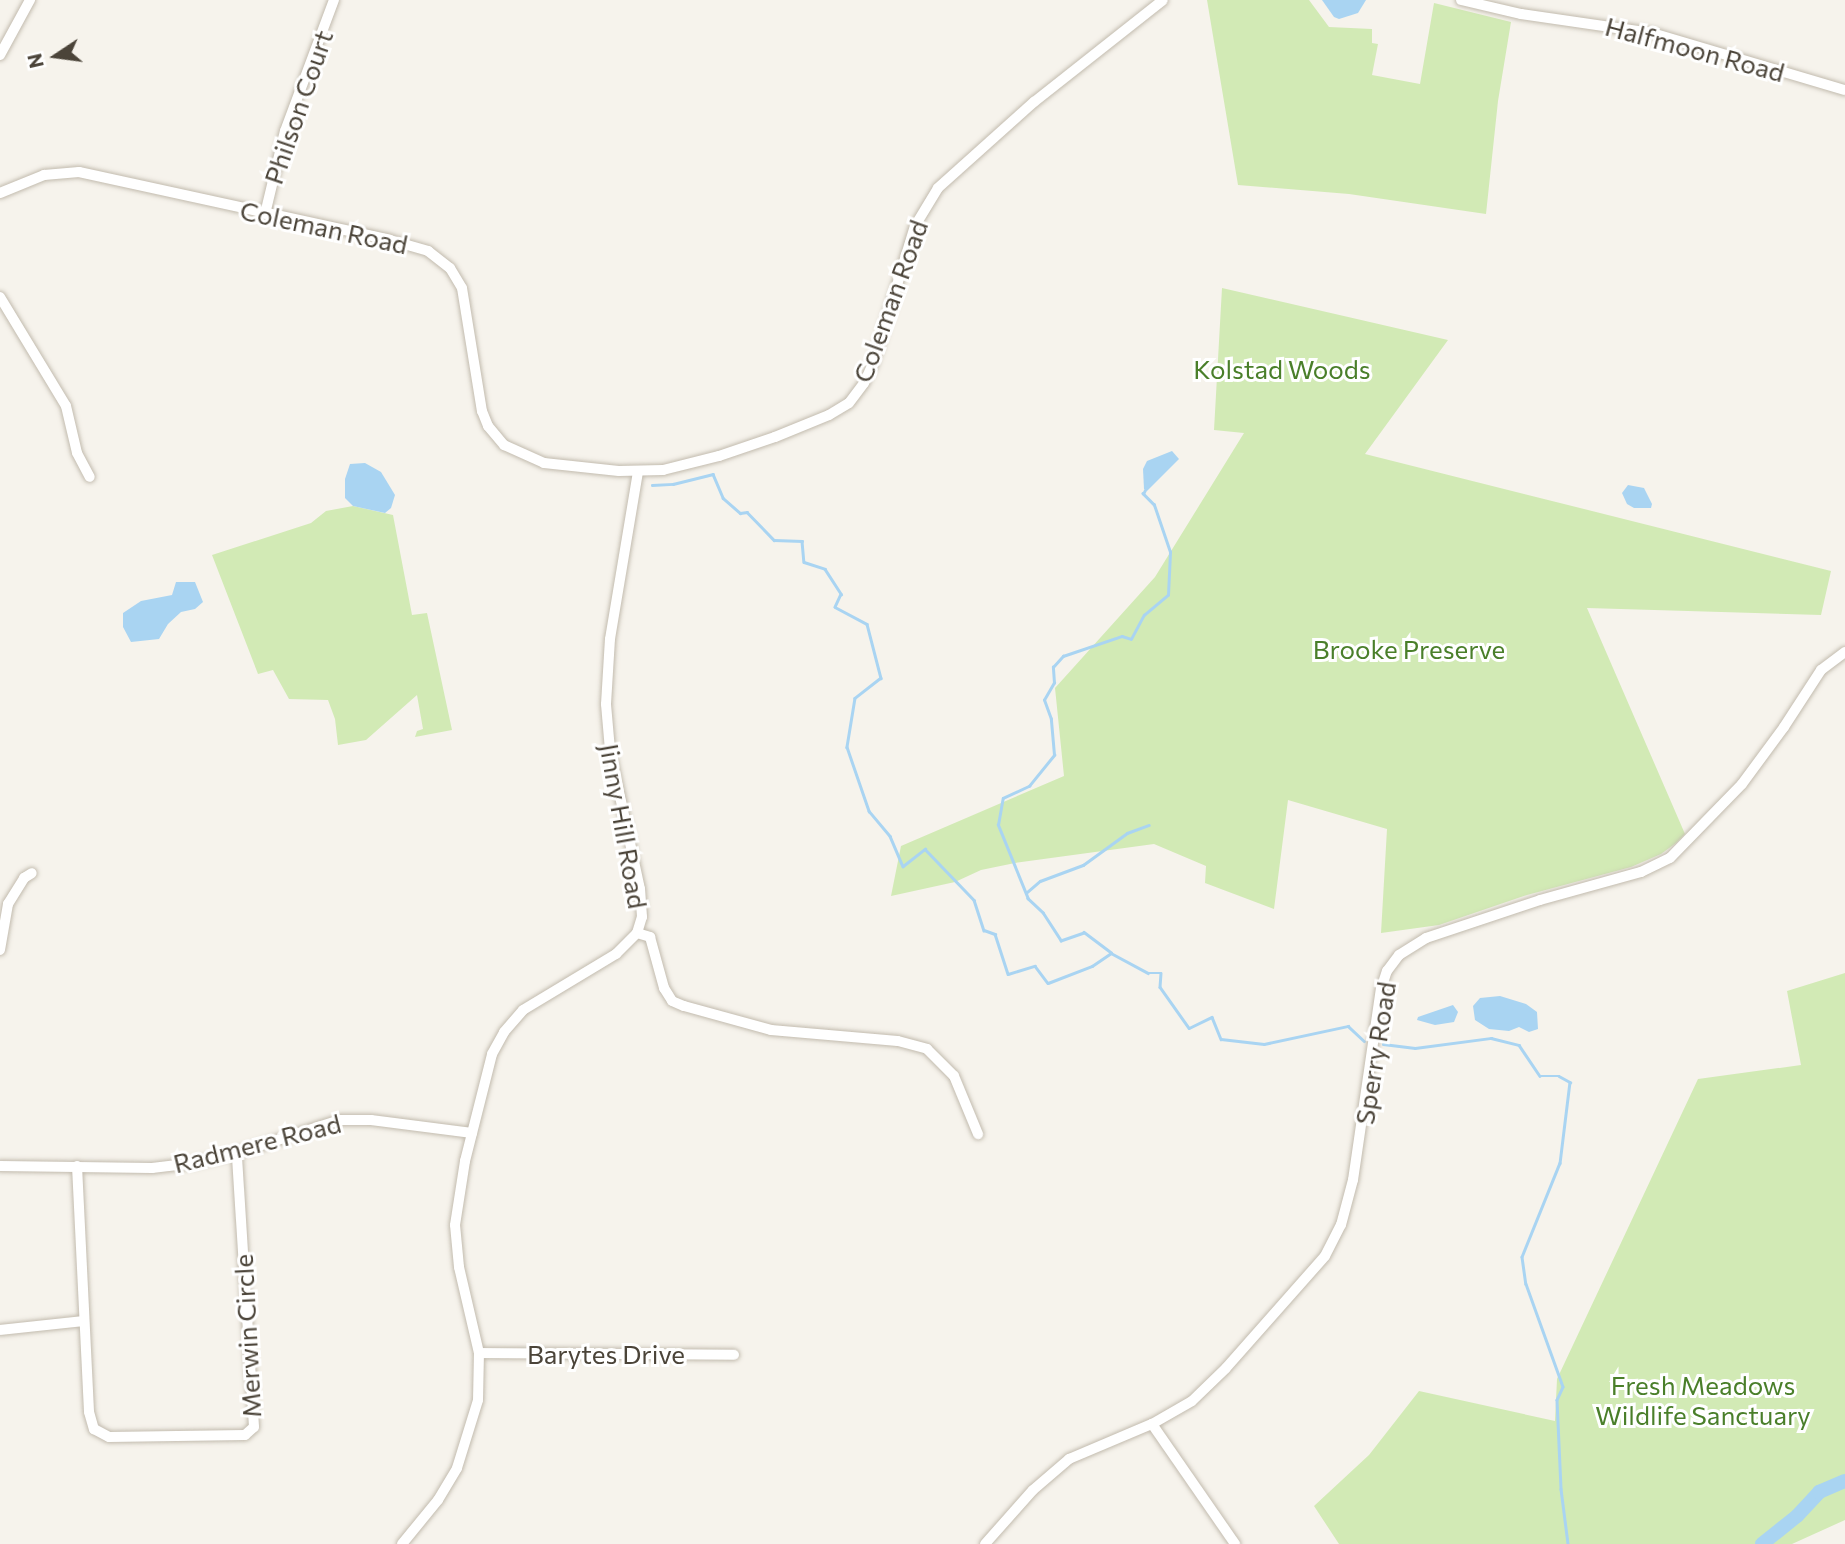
<!DOCTYPE html>
<style>
body{margin:0}
#map{position:relative;width:1845px;height:1544px;overflow:hidden;background:#f6f3ec;font-family:Commissioner,sans-serif}
div>[style]{position:absolute}
[style*='--x']{left:calc(var(--x)*1px);top:calc(var(--y)*1px);width:calc(var(--w)*1px);rotate:calc(var(--a)*1deg)}
.green>*{inset:0;background:#d2eab5}
.water>*{inset:0;background:#a9d4f2}
.stream>*{height:2.5px;margin:-1.25px;padding:0 1.25px;transform-origin:1.25px;border-radius:1.25px;background:#a9d4f2}
.river>*{height:14px;margin:-7px;padding:0 7px;transform-origin:7px;border-radius:7px;background:#a9d4f2}
.roads{filter:drop-shadow(0 0 2px #c2bbae) drop-shadow(0 0 2px #c2bbae)}
.minor>*{height:10px;margin:-5px;padding:0 5px;transform-origin:5px;border-radius:5px;background:#fff}
span{translate:-50% -50%;white-space:nowrap;text-align:center;line-height:1.15;-webkit-text-stroke:6px #fff;paint-order:stroke}
.street-label{font-size:26px;color:#4b4439}
.park-label{font-size:26px;color:#4a7f2a}
.north{position:absolute;left:21px;top:21px;width:70px;height:70px;-webkit-text-stroke:5px #fff;paint-order:stroke;rotate:257deg;font-size:19px;font-weight:700;line-height:28px;text-align:center;color:#4b4439}
.north::after{content:'';display:block;margin:auto;width:24px;height:32px;background:#4b4439;clip-path:polygon(50% 0,100% 100%,50% 72%,0 100%)}
</style>
<div id="map">
<div class="green">
<div style="clip-path:polygon(1207px 0,1309px 0,1329px 27px,1372px 29px,1372px 43px,1378px 44px,1372px 75px,1420px 84px,1434px 3px,1511px 22px,1498px 101px,1486px 214px,1349px 194px,1238px 185px)"></div>
<div style="clip-path:polygon(1222px 288px,1448px 340px,1365px 454px,1831px 571px,1821px 615px,1587px 608px,1685px 834px,1676px 843px,1661px 854px,1631px 867px,1527px 895px,1439px 925px,1381px 933px,1387px 829px,1288px 800px,1274px 909px,1205px 883px,1206px 866px,1154px 844px,1015px 863px,981px 870px,955px 882px,891px 896px,901px 846px,1064px 776px,1055px 688px,1155px 577px,1244px 433px,1214px 430px)"></div>
<div style="clip-path:polygon(353px 506px,393px 515px,412px 615px,427px 613px,452px 730px,415px 737px,417px 731px,423px 729px,417px 695px,366px 740px,338px 745px,335px 719px,328px 700px,289px 699px,273px 670px,258px 674px,212px 555px,311px 523px,326px 511px)"></div>
<div style="clip-path:polygon(1845px 973px,1845px 1520px,1792px 1544px,1339px 1544px,1314px 1506px,1369px 1455px,1419px 1391px,1555px 1421px,1557px 1379px,1698px 1079px,1801px 1065px,1787px 991px)"></div>
</div>
<div class="water">
<div style="clip-path:polygon(1322px 0,1366px 0,1358px 13px,1339px 19px,1334px 17px)"></div>
<div style="clip-path:polygon(1172px 451px,1179px 459px,1147px 491px,1144px 489px,1143px 469px,1147px 461px)"></div>
<div style="clip-path:polygon(365px 463px,381px 472px,395px 495px,391px 508px,385px 513px,353px 506px,345px 498px,345px 479px,350px 464px)"></div>
<div style="clip-path:polygon(1628px 485px,1644px 488px,1652px 504px,1651px 508px,1634px 508px,1627px 504px,1622px 493px)"></div>
<div style="clip-path:polygon(176px 582px,195px 582px,203px 602px,195px 609px,181px 612px,168px 624px,159px 639px,131px 642px,123px 627px,123px 613px,141px 601px,172px 595px)"></div>
<div style="clip-path:polygon(1500px 996px,1526px 1004px,1537px 1012px,1538px 1029px,1529px 1032px,1519px 1027px,1509px 1031px,1489px 1029px,1475px 1020px,1473px 1006px,1480px 998px)"></div>
<div style="clip-path:polygon(1453px 1005px,1458px 1012px,1454px 1022px,1435px 1025px,1417px 1020px,1418px 1017px)"></div>
</div>
<div class="stream">
<div style="--x:652;--y:485;--w:21;--a:-3"></div>
<div style="--x:673;--y:484;--w:41;--a:-14"></div>
<div style="--x:713;--y:474;--w:26;--a:67"></div>
<div style="--x:723;--y:498;--w:23;--a:41"></div>
<div style="--x:740;--y:513;--w:7;--a:-8"></div>
<div style="--x:747;--y:512;--w:39;--a:46"></div>
<div style="--x:774;--y:540;--w:28;--a:2"></div>
<div style="--x:802;--y:541;--w:21;--a:85"></div>
<div style="--x:804;--y:562;--w:22;--a:18"></div>
<div style="--x:825;--y:569;--w:30;--a:57"></div>
<div style="--x:841;--y:594;--w:14;--a:115"></div>
<div style="--x:835;--y:607;--w:36;--a:28"></div>
<div style="--x:867;--y:624;--w:56;--a:75.5"></div>
<div style="--x:881;--y:678;--w:33;--a:142"></div>
<div style="--x:855;--y:698;--w:50;--a:99.3"></div>
<div style="--x:847;--y:747;--w:68;--a:71"></div>
<div style="--x:869;--y:811;--w:33;--a:50"></div>
<div style="--x:890;--y:836;--w:33;--a:67"></div>
<div style="--x:903;--y:866;--w:28;--a:-38"></div>
<div style="--x:925;--y:849;--w:71;--a:46.1"></div>
<div style="--x:974;--y:900;--w:32;--a:72"></div>
<div style="--x:984;--y:930;--w:12;--a:20"></div>
<div style="--x:995;--y:934;--w:42;--a:72"></div>
<div style="--x:1008;--y:974;--w:28;--a:-17"></div>
<div style="--x:1035;--y:966;--w:21;--a:53"></div>
<div style="--x:1048;--y:983;--w:47;--a:-21.1"></div>
<div style="--x:1092;--y:966;--w:23;--a:-34"></div>
<div style="--x:1111;--y:953;--w:42;--a:28.4"></div>
<div style="--x:1148;--y:973;--w:13;--a:0"></div>
<div style="--x:1161;--y:973;--w:14;--a:94"></div>
<div style="--x:1160;--y:987;--w:50;--a:54.7"></div>
<div style="--x:1189;--y:1028;--w:25;--a:-26"></div>
<div style="--x:1212;--y:1017;--w:24;--a:68"></div>
<div style="--x:1221;--y:1039;--w:43;--a:6.6"></div>
<div style="--x:1264;--y:1044;--w:86;--a:-12.1"></div>
<div style="--x:1348;--y:1026;--w:22;--a:43"></div>
<div style="--x:1026;--y:893;--w:18;--a:-41"></div>
<div style="--x:1040;--y:881;--w:46;--a:-20.4"></div>
<div style="--x:1083;--y:865;--w:54;--a:-36"></div>
<div style="--x:1127;--y:833;--w:23;--a:-20"></div>
<div style="--x:1111;--y:953;--w:34;--a:-143"></div>
<div style="--x:1084;--y:933;--w:24;--a:161"></div>
<div style="--x:1061;--y:941;--w:33;--a:-123"></div>
<div style="--x:1043;--y:913;--w:21;--a:-137"></div>
<div style="--x:1028;--y:899;--w:80;--a:-112.1"></div>
<div style="--x:998;--y:825;--w:27;--a:-80"></div>
<div style="--x:1003;--y:798;--w:29;--a:-25"></div>
<div style="--x:1029;--y:786;--w:40;--a:-51"></div>
<div style="--x:1054;--y:755;--w:36;--a:-95"></div>
<div style="--x:1051;--y:719;--w:20;--a:-110"></div>
<div style="--x:1044;--y:700;--w:20;--a:-60"></div>
<div style="--x:1054;--y:683;--w:16;--a:-94"></div>
<div style="--x:1053;--y:667;--w:15;--a:-48"></div>
<div style="--x:1063;--y:656;--w:62;--a:-18.7"></div>
<div style="--x:1122;--y:636;--w:9;--a:18"></div>
<div style="--x:1131;--y:639;--w:27;--a:-62"></div>
<div style="--x:1144;--y:615;--w:31;--a:-40"></div>
<div style="--x:1168;--y:595;--w:43;--a:-87.3"></div>
<div style="--x:1170;--y:552;--w:50;--a:-108.8"></div>
<div style="--x:1154;--y:505;--w:16;--a:-135"></div>
<div style="--x:1143;--y:494;--w:4;--a:-63"></div>
<div style="--x:1383;--y:1044;--w:32;--a:7"></div>
<div style="--x:1415;--y:1048;--w:77;--a:-7.5"></div>
<div style="--x:1491;--y:1038;--w:29;--a:14"></div>
<div style="--x:1519;--y:1045;--w:37;--a:56"></div>
<div style="--x:1540;--y:1076;--w:19;--a:0"></div>
<div style="--x:1559;--y:1076;--w:13;--a:29"></div>
<div style="--x:1570;--y:1082;--w:82;--a:97"></div>
<div style="--x:1560;--y:1163;--w:101;--a:112"></div>
<div style="--x:1522;--y:1257;--w:27;--a:82"></div>
<div style="--x:1526;--y:1284;--w:109;--a:70.2"></div>
<div style="--x:1563;--y:1387;--w:14;--a:115"></div>
<div style="--x:1557;--y:1400;--w:89;--a:87.4"></div>
<div style="--x:1561;--y:1489;--w:55;--a:82.7"></div>
</div>
<div class="river">
<div style="--x:1762;--y:1544;--w:45;--a:-38.7"></div>
<div style="--x:1797;--y:1516;--w:33;--a:-47"></div>
<div style="--x:1819;--y:1492;--w:28;--a:-23"></div>
</div>
<div class="roads">
<div class="minor">
<div style="--x:1461;--y:0;--w:62;--a:13.1"></div>
<div style="--x:1521;--y:14;--w:132;--a:8.3"></div>
<div style="--x:1652;--y:33;--w:201;--a:16.5"></div>
<div style="--x:0;--y:55;--w:63;--a:-61.4"></div>
<div style="--x:0;--y:193;--w:48;--a:-22.2"></div>
<div style="--x:44;--y:175;--w:35;--a:-5"></div>
<div style="--x:79;--y:172;--w:318;--a:12.3"></div>
<div style="--x:390;--y:240;--w:40;--a:16"></div>
<div style="--x:428;--y:251;--w:28;--a:38"></div>
<div style="--x:450;--y:268;--w:23;--a:59"></div>
<div style="--x:462;--y:288;--w:125;--a:80.8"></div>
<div style="--x:482;--y:411;--w:16;--a:68"></div>
<div style="--x:488;--y:426;--w:25;--a:50"></div>
<div style="--x:504;--y:445;--w:44;--a:24.2"></div>
<div style="--x:544;--y:463;--w:75;--a:6.1"></div>
<div style="--x:619;--y:471;--w:44;--a:-1.3"></div>
<div style="--x:663;--y:470;--w:58;--a:-14"></div>
<div style="--x:719;--y:456;--w:59;--a:-18.7"></div>
<div style="--x:775;--y:437;--w:58;--a:-22.2"></div>
<div style="--x:829;--y:415;--w:23;--a:-31"></div>
<div style="--x:849;--y:403;--w:25;--a:-53"></div>
<div style="--x:864;--y:383;--w:21;--a:-65"></div>
<div style="--x:873;--y:364;--w:144;--a:-73.1"></div>
<div style="--x:915;--y:226;--w:44;--a:-58.8"></div>
<div style="--x:938;--y:188;--w:129;--a:-41.9"></div>
<div style="--x:1034;--y:102;--w:164;--a:-38.3"></div>
<div style="--x:265;--y:214;--w:85;--a:-76.5"></div>
<div style="--x:285;--y:131;--w:140;--a:-69.5"></div>
<div style="--x:0;--y:297;--w:127;--a:58.8"></div>
<div style="--x:66;--y:406;--w:48;--a:76.8"></div>
<div style="--x:77;--y:453;--w:27;--a:62"></div>
<div style="--x:637;--y:933;--w:14;--a:17"></div>
<div style="--x:650;--y:937;--w:53;--a:74.6"></div>
<div style="--x:664;--y:988;--w:15;--a:58"></div>
<div style="--x:672;--y:1001;--w:13;--a:23"></div>
<div style="--x:684;--y:1006;--w:90;--a:15.4"></div>
<div style="--x:771;--y:1030;--w:127;--a:5"></div>
<div style="--x:898;--y:1041;--w:30;--a:15"></div>
<div style="--x:927;--y:1049;--w:38;--a:45"></div>
<div style="--x:954;--y:1076;--w:63;--a:67.5"></div>
<div style="--x:0;--y:950;--w:47;--a:-80.1"></div>
<div style="--x:8;--y:904;--w:31;--a:-58"></div>
<div style="--x:24;--y:878;--w:9;--a:-32"></div>
<div style="--x:0;--y:1166;--w:152;--a:0.8"></div>
<div style="--x:152;--y:1168;--w:42;--a:-6.8"></div>
<div style="--x:194;--y:1163;--w:44;--a:-13.1"></div>
<div style="--x:237;--y:1153;--w:108;--a:-17.8"></div>
<div style="--x:340;--y:1120;--w:31;--a:0"></div>
<div style="--x:371;--y:1120;--w:102;--a:7.3"></div>
<div style="--x:77;--y:1166;--w:246;--a:87.2"></div>
<div style="--x:89;--y:1412;--w:18;--a:74"></div>
<div style="--x:94;--y:1429;--w:17;--a:28"></div>
<div style="--x:109;--y:1437;--w:136;--a:-0.8"></div>
<div style="--x:245;--y:1435;--w:12;--a:-42"></div>
<div style="--x:254;--y:1427;--w:275;--a:-93.6"></div>
<div style="--x:0;--y:1330;--w:84;--a:-6.1"></div>
<div style="--x:479;--y:1353;--w:255;--a:0.4"></div>
<div style="--x:1152;--y:1424;--w:146;--a:55.3"></div>
<div style="--x:402;--y:1544;--w:57;--a:-50.7"></div>
<div style="--x:438;--y:1500;--w:37;--a:-59"></div>
<div style="--x:457;--y:1468;--w:71;--a:-72.8"></div>
<div style="--x:478;--y:1400;--w:47;--a:-88.8"></div>
<div style="--x:479;--y:1353;--w:88;--a:-103.1"></div>
<div style="--x:459;--y:1267;--w:42;--a:-95.4"></div>
<div style="--x:455;--y:1225;--w:65;--a:-81.1"></div>
<div style="--x:465;--y:1161;--w:110;--a:-75.8"></div>
<div style="--x:492;--y:1054;--w:25;--a:-61"></div>
<div style="--x:504;--y:1032;--w:29;--a:-49"></div>
<div style="--x:523;--y:1010;--w:109;--a:-31.1"></div>
<div style="--x:616;--y:954;--w:30;--a:-45"></div>
<div style="--x:637;--y:933;--w:17;--a:-73"></div>
<div style="--x:642;--y:917;--w:28;--a:-94"></div>
<div style="--x:640;--y:889;--w:142;--a:-102.2"></div>
<div style="--x:610;--y:750;--w:46;--a:-95"></div>
<div style="--x:606;--y:704;--w:65;--a:-86.5"></div>
<div style="--x:610;--y:639;--w:169;--a:-80.5"></div>
<div style="--x:985;--y:1544;--w:72;--a:-48.4"></div>
<div style="--x:1033;--y:1490;--w:48;--a:-40.7"></div>
<div style="--x:1069;--y:1459;--w:90;--a:-22.9"></div>
<div style="--x:1152;--y:1424;--w:46;--a:-29.9"></div>
<div style="--x:1192;--y:1401;--w:47;--a:-44.1"></div>
<div style="--x:1226;--y:1368;--w:149;--a:-48.5"></div>
<div style="--x:1325;--y:1256;--w:35;--a:-63"></div>
<div style="--x:1341;--y:1225;--w:47;--a:-75.1"></div>
<div style="--x:1353;--y:1180;--w:193;--a:-81.7"></div>
<div style="--x:1381;--y:989;--w:19;--a:-72"></div>
<div style="--x:1387;--y:971;--w:20;--a:-53"></div>
<div style="--x:1399;--y:955;--w:32;--a:-32"></div>
<div style="--x:1426;--y:938;--w:120;--a:-18.4"></div>
<div style="--x:1540;--y:900;--w:105;--a:-15.5"></div>
<div style="--x:1641;--y:872;--w:32;--a:-26"></div>
<div style="--x:1670;--y:858;--w:103;--a:-45.8"></div>
<div style="--x:1742;--y:784;--w:71;--a:-53.6"></div>
<div style="--x:1784;--y:727;--w:68;--a:-57"></div>
<div style="--x:1821;--y:670;--w:30;--a:-37"></div>
</div>
</div>
<div class="street-label">
<span style="left:1695px;top:49px;rotate:15deg">Halfmoon Road</span>
<span style="left:298px;top:107px;rotate:-71deg">Philson Court</span>
<span style="left:324px;top:227px;rotate:12deg">Coleman Road</span>
<span style="left:890px;top:301px;rotate:-70deg">Coleman Road</span>
<span style="left:624px;top:826px;rotate:80deg">Jinny Hill Road</span>
<span style="left:1375px;top:1053px;rotate:-81deg">Sperry Road</span>
<span style="left:257px;top:1143px;rotate:-14deg">Radmere Road</span>
<span style="left:247px;top:1336px;rotate:-93deg">Merwin Circle</span>
<span style="left:606px;top:1354px">Barytes Drive</span>
</div>
<div class="park-label">
<span style="left:1282px;top:369px">Kolstad Woods</span>
<span style="left:1409px;top:649px">Brooke Preserve</span>
<span style="left:1703px;top:1400px">Fresh Meadows<br>Wildlife Sanctuary</span>
</div>
<div class="north">N</div>
</div>
